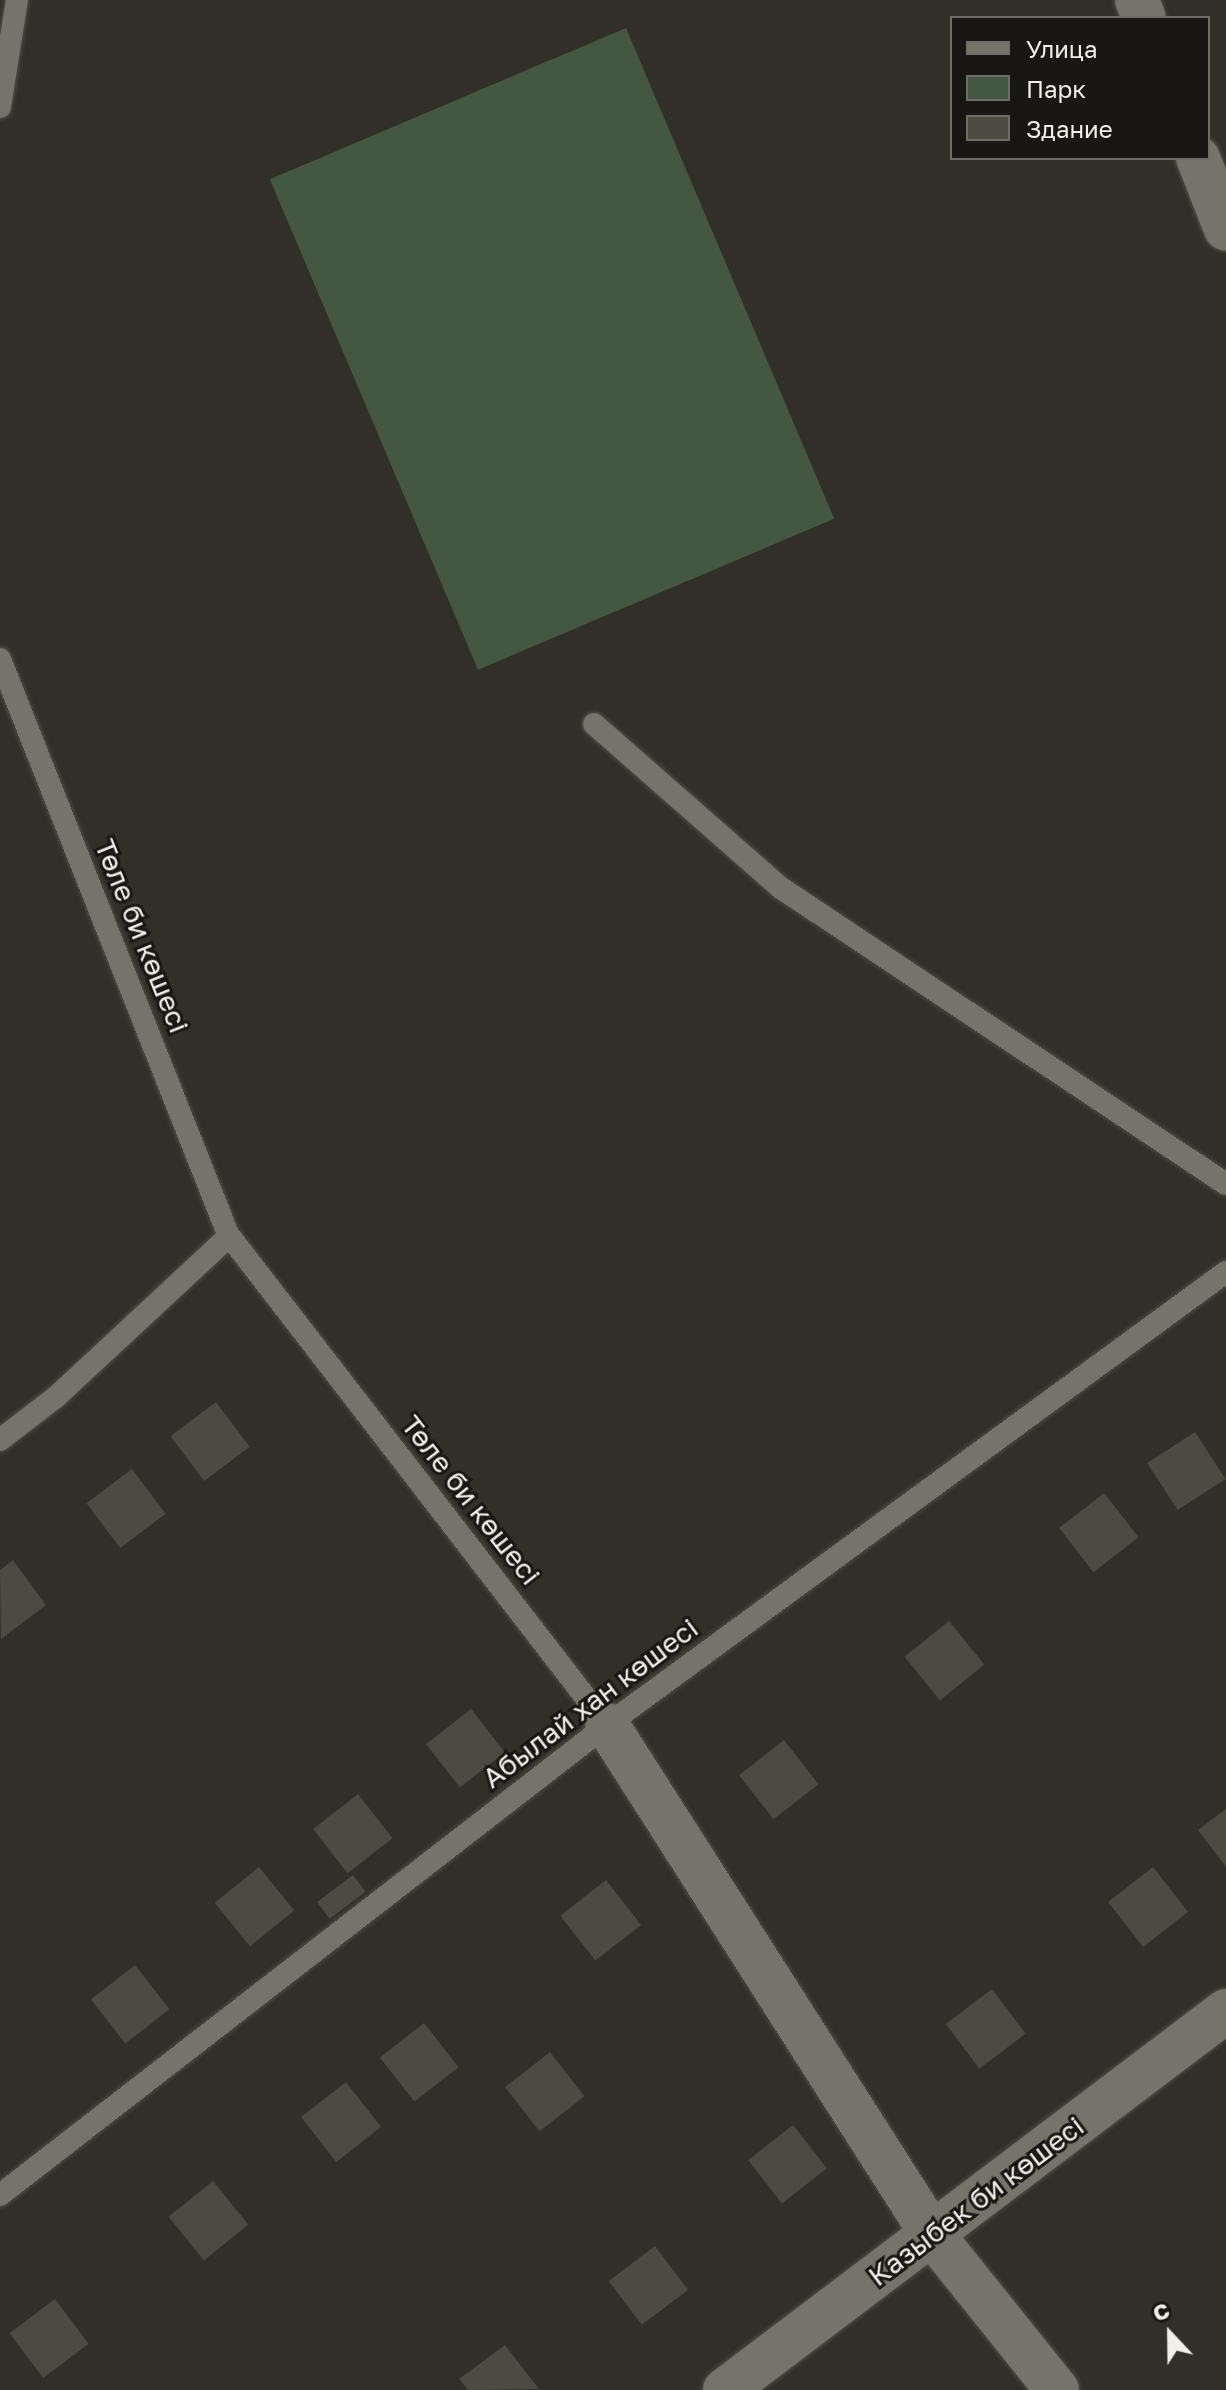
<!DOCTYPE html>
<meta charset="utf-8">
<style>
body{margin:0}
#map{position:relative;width:1226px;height:2390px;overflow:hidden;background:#312f27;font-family:"Golos Text",sans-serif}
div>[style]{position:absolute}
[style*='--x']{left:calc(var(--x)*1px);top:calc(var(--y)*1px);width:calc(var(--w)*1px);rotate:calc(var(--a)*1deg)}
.green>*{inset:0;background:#435743;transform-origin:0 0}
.building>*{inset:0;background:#4c4a41;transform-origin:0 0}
.roads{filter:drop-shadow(0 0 2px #4d4b44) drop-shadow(0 0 2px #4d4b44)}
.lane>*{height:22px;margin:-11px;padding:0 11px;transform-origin:11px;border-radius:11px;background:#76736a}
.street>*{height:44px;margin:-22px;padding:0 22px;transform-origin:22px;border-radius:22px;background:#76736a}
span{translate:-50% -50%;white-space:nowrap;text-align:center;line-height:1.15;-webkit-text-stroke:6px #181713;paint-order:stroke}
.street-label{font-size:28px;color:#f0efe9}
.legend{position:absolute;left:950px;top:16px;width:260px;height:144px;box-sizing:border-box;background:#181713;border:2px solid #6e6d69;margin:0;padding:10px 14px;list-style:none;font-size:24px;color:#f0efe9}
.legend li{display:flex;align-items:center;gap:16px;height:40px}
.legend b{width:40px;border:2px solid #6e6d69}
.north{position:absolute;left:1130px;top:2294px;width:80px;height:80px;-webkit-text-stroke:6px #181713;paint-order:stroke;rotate:338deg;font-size:22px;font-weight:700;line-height:32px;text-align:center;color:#f0efe9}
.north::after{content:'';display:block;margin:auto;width:28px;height:36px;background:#f0efe9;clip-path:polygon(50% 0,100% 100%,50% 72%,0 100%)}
</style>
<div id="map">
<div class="green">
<div style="left:626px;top:28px;width:533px;height:387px;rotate:67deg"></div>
</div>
<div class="building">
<div style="left:216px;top:1402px;width:56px;height:57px;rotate:53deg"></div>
<div style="left:1195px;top:1432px;width:56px;height:57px;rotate:57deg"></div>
<div style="left:132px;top:1469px;width:56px;height:57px;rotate:53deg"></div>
<div style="left:1104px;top:1493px;width:56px;height:57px;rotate:52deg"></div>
<div style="clip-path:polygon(13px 1560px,46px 1605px,1px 1639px,0 1570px)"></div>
<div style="left:949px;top:1621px;width:56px;height:57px;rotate:51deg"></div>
<div style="left:471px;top:1709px;width:55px;height:57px;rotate:52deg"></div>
<div style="left:784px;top:1740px;width:56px;height:57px;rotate:52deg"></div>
<div style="left:358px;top:1794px;width:56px;height:57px;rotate:52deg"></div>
<div style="clip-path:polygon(1226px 1809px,1226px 1867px,1198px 1830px)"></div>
<div style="left:259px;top:1867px;width:56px;height:57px;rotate:51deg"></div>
<div style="left:1153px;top:1867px;width:57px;height:57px;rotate:52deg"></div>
<div style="left:353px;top:1875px;width:21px;height:45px;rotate:53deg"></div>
<div style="left:606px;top:1880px;width:57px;height:58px;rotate:52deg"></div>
<div style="left:135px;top:1965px;width:56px;height:56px;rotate:52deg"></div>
<div style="left:992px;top:1989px;width:56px;height:58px;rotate:53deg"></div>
<div style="left:424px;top:2023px;width:56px;height:56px;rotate:52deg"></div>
<div style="left:550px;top:2052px;width:56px;height:57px;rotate:52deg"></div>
<div style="left:346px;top:2082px;width:57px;height:57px;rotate:52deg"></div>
<div style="left:793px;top:2125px;width:55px;height:57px;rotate:52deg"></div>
<div style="left:213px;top:2181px;width:56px;height:57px;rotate:51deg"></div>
<div style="left:655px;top:2246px;width:55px;height:58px;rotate:53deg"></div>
<div style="left:55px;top:2299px;width:56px;height:57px;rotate:53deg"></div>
<div style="clip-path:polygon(505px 2345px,539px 2389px,468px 2390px,459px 2379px)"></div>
</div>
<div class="roads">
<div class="lane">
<div style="--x:0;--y:107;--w:108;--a:-81"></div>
<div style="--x:0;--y:659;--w:619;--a:68.37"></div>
<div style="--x:228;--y:1234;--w:620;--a:52.34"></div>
<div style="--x:594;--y:724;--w:249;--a:41.3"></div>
<div style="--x:781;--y:888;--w:534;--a:33.63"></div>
<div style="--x:0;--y:1440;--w:71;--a:-37.5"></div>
<div style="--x:56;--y:1397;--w:236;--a:-42.9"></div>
<div style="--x:0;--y:2195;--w:768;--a:-37.75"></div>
<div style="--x:607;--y:1725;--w:767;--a:-36.2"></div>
</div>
<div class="street">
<div style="--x:1137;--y:0;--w:19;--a:69"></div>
<div style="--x:1198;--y:158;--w:76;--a:68.5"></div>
<div style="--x:607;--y:1725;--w:604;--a:57.44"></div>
<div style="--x:932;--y:2234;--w:200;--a:51.3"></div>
<div style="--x:725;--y:2390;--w:628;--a:-37.11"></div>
</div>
</div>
<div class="street-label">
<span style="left:142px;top:936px;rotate:68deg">Төле би көшесі</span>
<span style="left:471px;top:1500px;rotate:52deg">Төле би көшесі</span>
<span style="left:590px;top:1703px;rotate:-37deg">Абылай хан көшесі</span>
<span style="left:976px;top:2201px;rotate:-37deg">Казыбек би көшесі</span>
</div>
<ul class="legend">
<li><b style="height:10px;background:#76736a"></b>Улица</li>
<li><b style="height:22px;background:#435743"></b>Парк</li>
<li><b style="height:22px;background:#4c4a41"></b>Здание</li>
</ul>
<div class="north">С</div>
</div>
